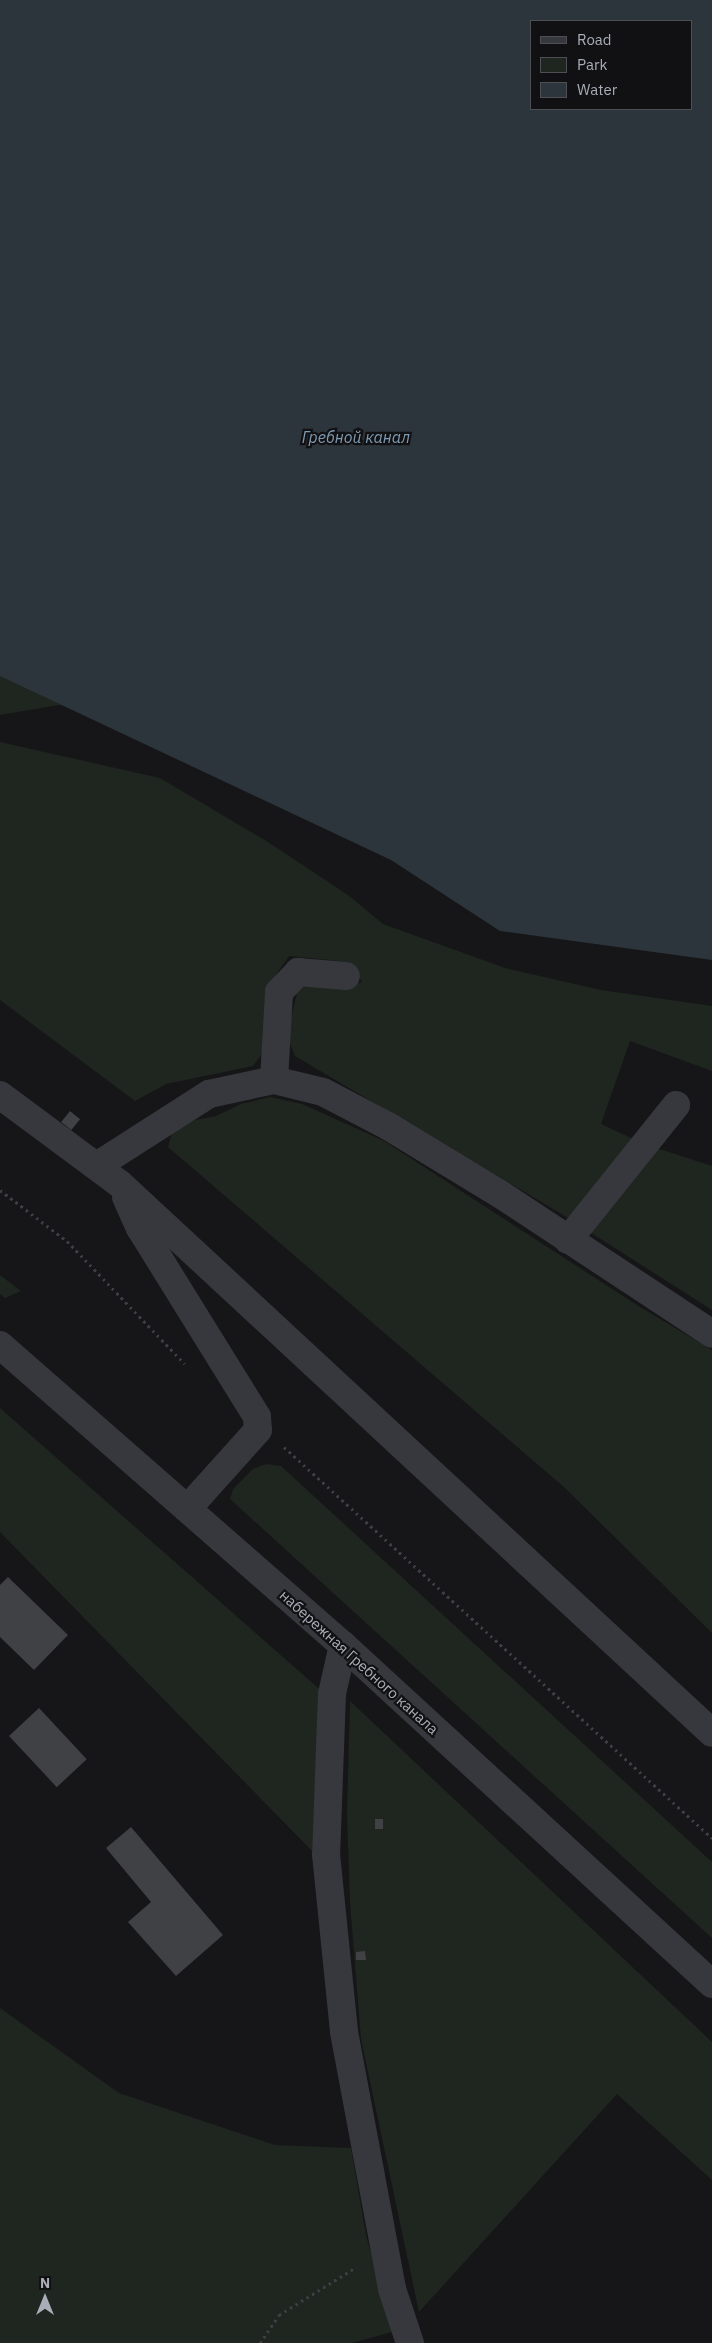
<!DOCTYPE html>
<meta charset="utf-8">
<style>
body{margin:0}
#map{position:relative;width:712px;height:2343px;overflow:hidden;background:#161618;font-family:"IBM Plex Sans",sans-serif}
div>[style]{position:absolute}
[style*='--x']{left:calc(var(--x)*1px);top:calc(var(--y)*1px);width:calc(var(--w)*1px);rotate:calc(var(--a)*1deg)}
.green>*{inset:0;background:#1e261f}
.water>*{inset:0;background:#2c353c}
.building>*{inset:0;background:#404145;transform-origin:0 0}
.path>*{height:3px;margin-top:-1.5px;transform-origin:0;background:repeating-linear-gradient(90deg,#3d3f44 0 2.5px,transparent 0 6.5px)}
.minor>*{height:28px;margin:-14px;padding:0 14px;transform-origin:14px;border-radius:14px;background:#37383d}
span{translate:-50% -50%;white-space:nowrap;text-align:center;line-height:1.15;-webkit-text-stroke:4.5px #111113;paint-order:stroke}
.street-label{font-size:15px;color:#a8adb8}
.water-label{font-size:16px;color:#7f9bb3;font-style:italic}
.legend{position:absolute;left:530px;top:20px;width:162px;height:90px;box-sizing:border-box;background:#111113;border:1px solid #4d4f55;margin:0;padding:6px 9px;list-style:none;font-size:15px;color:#a8adb8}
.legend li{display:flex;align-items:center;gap:10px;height:25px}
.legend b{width:25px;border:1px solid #4d4f55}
.north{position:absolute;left:20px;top:2273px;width:50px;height:50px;-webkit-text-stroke:4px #111113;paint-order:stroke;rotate:0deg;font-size:14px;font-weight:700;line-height:20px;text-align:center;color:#a8adb8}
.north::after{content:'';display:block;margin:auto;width:18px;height:22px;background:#a8adb8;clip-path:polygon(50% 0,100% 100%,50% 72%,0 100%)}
</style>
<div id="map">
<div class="green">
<div style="clip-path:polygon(0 676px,65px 704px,0 715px)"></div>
<div style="clip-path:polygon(0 742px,160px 778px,268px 842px,348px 895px,383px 924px,505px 968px,601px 990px,712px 1006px,712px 1071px,630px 1041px,601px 1124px,644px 1144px,712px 1166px,712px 1310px,560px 1213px,295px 1056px,287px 1036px,297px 993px,309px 982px,346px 989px,362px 982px,349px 962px,289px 956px,268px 986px,264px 1051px,253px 1066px,166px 1084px,135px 1101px,0 1000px)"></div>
<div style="clip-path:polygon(270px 1097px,302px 1104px,384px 1141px,640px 1307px,712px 1350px,712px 1633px,565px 1488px,168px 1147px,172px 1133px,195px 1120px,216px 1116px,241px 1104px)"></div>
<div style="clip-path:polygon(0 1275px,21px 1291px,5px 1298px,0 1294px)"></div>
<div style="clip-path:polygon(0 1408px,325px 1694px,313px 1852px,0 1532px)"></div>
<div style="clip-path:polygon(266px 1464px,281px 1466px,712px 1862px,712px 1938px,230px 1499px,233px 1489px,253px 1469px)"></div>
<div style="clip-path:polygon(350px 1701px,712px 2042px,712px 2180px,617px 2094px,419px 2312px,361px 2039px,350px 1902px,347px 1814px)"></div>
<div style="clip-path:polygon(0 2008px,119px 2093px,275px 2145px,351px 2148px,366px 2235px,392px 2332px,352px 2343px,0 2343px)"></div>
</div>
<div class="water">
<div style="clip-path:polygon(evenodd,0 0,712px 0,712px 960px,500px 931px,391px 860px,0 676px,0 0,531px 21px,691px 21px,691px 109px,531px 109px,531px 21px)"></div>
</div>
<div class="building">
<div style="left:70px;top:1111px;width:13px;height:14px;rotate:39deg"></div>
<div style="clip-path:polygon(8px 1577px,68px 1635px,34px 1670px,0 1637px,0 1585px)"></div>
<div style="left:39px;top:1708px;width:70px;height:41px;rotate:47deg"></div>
<div style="left:375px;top:1819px;width:8px;height:10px"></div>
<div style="clip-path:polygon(131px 1827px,223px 1935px,176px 1976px,128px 1922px,151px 1902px,106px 1848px)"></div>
<div style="clip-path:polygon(365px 1951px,366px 1960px,356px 1960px,356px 1952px)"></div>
</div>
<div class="path">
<div style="--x:0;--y:1190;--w:84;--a:37.3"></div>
<div style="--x:67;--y:1241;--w:170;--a:46.2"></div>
<div style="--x:284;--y:1447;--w:580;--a:42.41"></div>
<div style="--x:260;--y:2343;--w:34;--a:-56"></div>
<div style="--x:279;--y:2315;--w:91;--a:-31.9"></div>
</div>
<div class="minor">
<div style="--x:274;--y:1080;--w:88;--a:-86.7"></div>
<div style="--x:279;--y:992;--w:28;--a:-46"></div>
<div style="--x:298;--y:972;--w:48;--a:4.8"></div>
<div style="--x:0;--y:1095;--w:149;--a:36.6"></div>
<div style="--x:120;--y:1184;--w:807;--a:42.84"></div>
<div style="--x:98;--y:1165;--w:132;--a:-32.6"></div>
<div style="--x:209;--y:1094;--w:66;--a:-12.2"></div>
<div style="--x:274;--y:1080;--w:50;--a:13.8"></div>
<div style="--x:323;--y:1092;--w:73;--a:27.6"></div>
<div style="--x:388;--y:1126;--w:131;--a:31.3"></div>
<div style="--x:500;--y:1194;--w:254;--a:33.4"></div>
<div style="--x:126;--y:1197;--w:34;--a:66"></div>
<div style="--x:140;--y:1228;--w:222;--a:58.2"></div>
<div style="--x:257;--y:1417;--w:13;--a:86"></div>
<div style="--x:258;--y:1430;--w:106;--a:131.9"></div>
<div style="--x:568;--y:1240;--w:173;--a:-51.3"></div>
<div style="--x:0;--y:1345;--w:456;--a:41.2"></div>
<div style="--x:343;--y:1645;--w:501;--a:42.57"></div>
<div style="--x:343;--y:1645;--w:50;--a:102.7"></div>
<div style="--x:332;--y:1694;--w:160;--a:92.1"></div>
<div style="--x:326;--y:1854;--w:179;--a:84.2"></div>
<div style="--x:344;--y:2032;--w:261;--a:79.4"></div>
<div style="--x:392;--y:2289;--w:57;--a:71.6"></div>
</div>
<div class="street-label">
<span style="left:359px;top:1662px;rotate:42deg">набережная Гребного канала</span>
</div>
<div class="water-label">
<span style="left:356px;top:437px">Гребной канал</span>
</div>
<ul class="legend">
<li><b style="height:6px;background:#37383d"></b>Road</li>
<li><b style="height:14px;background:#1e261f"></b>Park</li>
<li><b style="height:14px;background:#2c353c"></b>Water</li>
</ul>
<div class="north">N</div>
</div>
